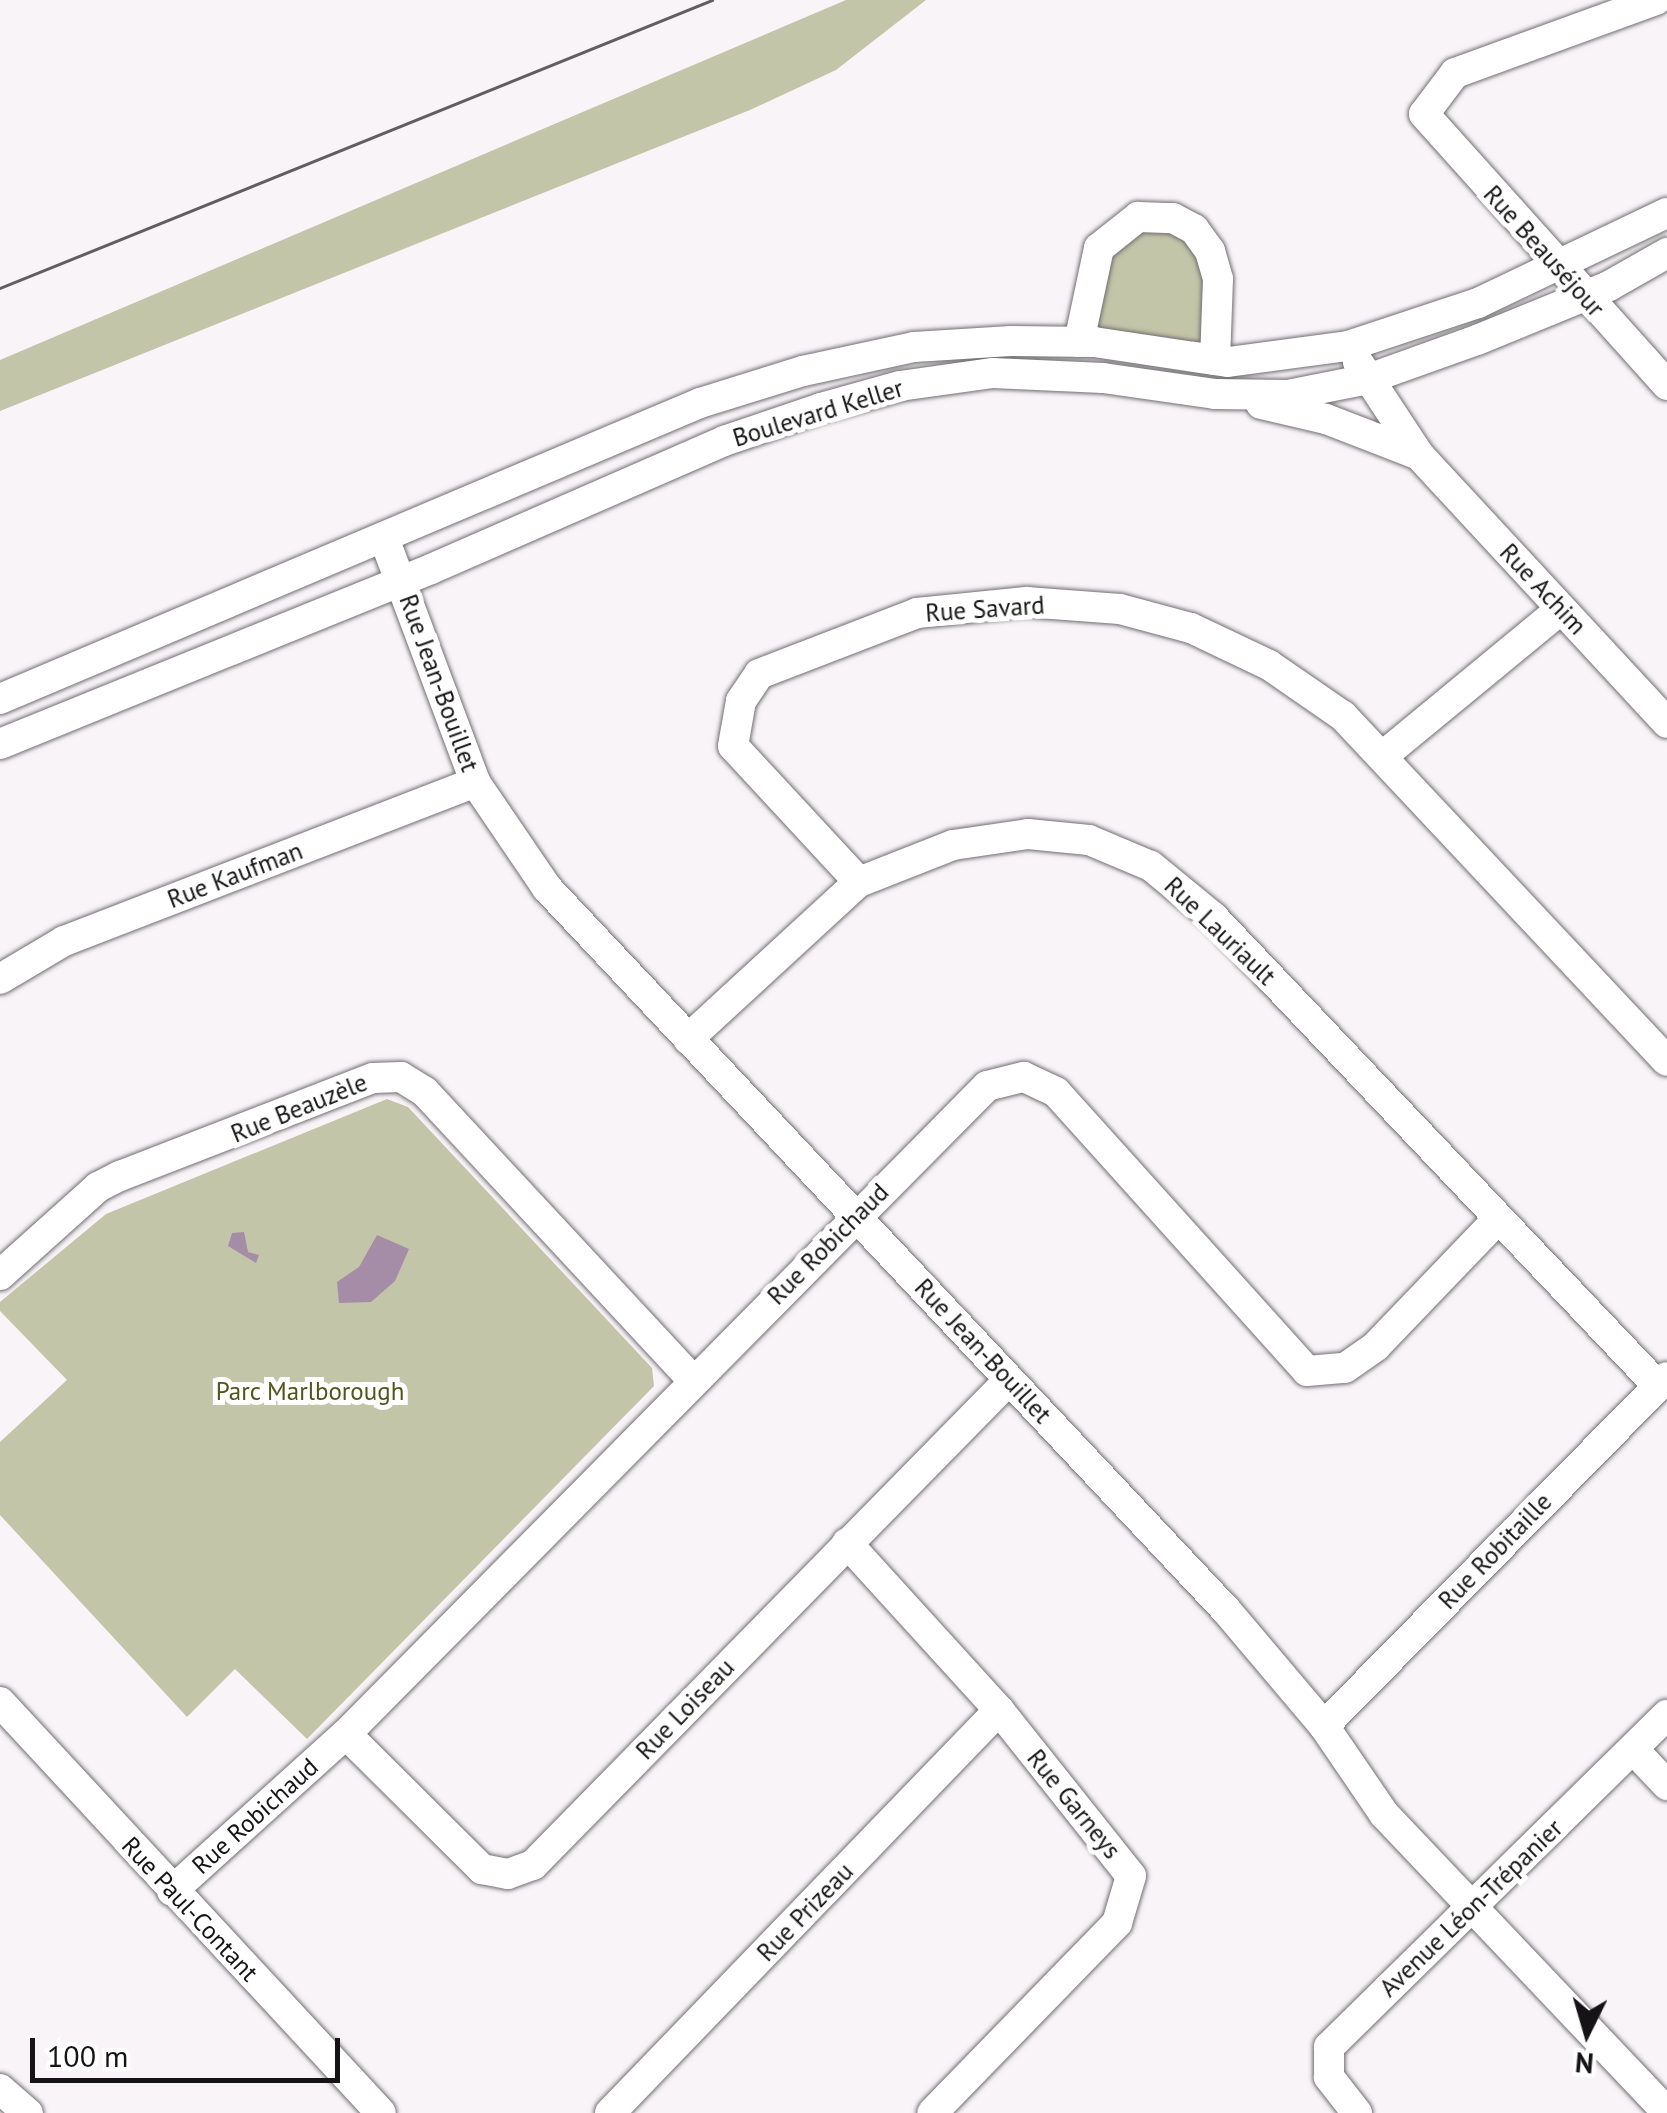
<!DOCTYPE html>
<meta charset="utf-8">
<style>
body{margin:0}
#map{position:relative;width:1667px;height:2113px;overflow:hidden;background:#f8f4f8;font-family:"PT Sans",sans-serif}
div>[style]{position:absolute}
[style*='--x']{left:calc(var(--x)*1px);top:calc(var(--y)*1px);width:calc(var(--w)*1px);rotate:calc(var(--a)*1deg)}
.green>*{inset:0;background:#c3c5a8}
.water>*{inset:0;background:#a58ca7}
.roads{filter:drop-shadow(0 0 2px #716e72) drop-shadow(0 0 2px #716e72)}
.minor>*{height:30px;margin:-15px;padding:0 15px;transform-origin:15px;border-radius:15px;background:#fff}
.tram>*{height:2.5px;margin:-1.25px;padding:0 1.25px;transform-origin:1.25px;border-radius:1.25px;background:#615e61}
span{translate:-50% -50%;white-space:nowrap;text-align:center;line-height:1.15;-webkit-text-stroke:10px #fff;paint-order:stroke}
.street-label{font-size:25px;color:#151315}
.park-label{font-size:25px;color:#53541a}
.north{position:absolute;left:1537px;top:1983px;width:100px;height:100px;-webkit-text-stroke:8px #fff;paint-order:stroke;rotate:185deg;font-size:28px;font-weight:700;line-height:40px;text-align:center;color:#151315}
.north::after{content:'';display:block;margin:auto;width:35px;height:45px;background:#151315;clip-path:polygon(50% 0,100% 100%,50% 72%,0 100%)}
.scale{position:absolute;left:30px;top:2038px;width:310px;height:45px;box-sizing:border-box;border:5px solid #151315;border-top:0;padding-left:12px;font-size:30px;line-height:35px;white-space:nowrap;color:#151315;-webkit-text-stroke:8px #fff;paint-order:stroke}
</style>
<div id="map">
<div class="green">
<div style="clip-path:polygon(846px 0,926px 0,836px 70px,750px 110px,0 411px,0 360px)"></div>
<div style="clip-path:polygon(1142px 227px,1175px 229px,1204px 256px,1208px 352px,1091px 334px,1104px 253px)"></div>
<div style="clip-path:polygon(387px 1099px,408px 1107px,652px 1368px,654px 1386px,307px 1739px,235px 1669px,187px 1717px,0 1515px,0 1442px,67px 1380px,0 1311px,0 1302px,106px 1214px)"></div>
</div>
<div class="water">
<div style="clip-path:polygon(244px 1232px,248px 1252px,259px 1255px,256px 1263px,228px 1246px,232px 1233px)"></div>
<div style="clip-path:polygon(377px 1235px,409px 1249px,395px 1281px,371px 1302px,339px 1303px,337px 1282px,359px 1267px)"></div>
</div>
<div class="roads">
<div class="minor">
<div style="--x:1656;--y:0;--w:214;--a:160"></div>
<div style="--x:1455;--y:73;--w:51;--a:127.1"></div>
<div style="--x:1424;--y:114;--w:364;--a:48.1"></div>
<div style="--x:1079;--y:342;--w:96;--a:-78"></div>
<div style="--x:1099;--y:248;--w:50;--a:-38.5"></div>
<div style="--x:1138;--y:217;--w:35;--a:2"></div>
<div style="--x:1173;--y:218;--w:24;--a:28"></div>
<div style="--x:1194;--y:229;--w:27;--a:54"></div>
<div style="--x:1210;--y:251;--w:29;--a:74"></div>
<div style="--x:1218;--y:279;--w:81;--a:92.1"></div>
<div style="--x:1358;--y:362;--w:111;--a:56.7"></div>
<div style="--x:1419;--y:455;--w:365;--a:47.2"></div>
<div style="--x:1261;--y:404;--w:67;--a:13"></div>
<div style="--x:1326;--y:419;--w:100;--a:21.2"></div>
<div style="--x:384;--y:538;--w:260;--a:69.5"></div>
<div style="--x:475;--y:782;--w:128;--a:55.8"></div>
<div style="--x:547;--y:888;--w:991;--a:46.76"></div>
<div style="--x:1226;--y:1610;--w:152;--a:49.8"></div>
<div style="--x:1324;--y:1726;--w:107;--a:55.7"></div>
<div style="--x:1384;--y:1814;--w:411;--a:46.5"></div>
<div style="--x:0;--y:699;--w:760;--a:-22.92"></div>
<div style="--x:700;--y:403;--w:108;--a:-17.3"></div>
<div style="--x:803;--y:371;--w:114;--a:-12.2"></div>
<div style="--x:914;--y:347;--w:97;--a:-3.5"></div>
<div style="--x:1011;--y:341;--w:83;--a:0.7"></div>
<div style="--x:1094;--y:342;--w:135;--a:8.5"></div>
<div style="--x:1228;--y:362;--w:121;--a:-7.6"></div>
<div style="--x:1348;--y:346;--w:137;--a:-18.3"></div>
<div style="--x:1478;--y:303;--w:209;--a:-25.5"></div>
<div style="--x:0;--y:744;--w:465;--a:-22.1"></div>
<div style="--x:431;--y:569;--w:320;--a:-23.6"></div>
<div style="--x:724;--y:441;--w:102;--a:-18.8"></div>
<div style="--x:821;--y:408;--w:82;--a:-15.6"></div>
<div style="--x:900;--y:386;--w:94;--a:-8"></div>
<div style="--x:993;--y:373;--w:110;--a:2.6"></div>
<div style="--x:1103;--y:378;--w:113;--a:8.1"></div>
<div style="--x:1215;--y:394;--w:73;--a:0.8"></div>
<div style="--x:1288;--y:395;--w:82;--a:-11.3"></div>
<div style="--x:1368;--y:379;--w:116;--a:-19.7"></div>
<div style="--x:1477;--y:340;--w:143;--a:-22.2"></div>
<div style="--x:1609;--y:286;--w:67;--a:-29.6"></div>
<div style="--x:1384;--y:755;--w:229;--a:-39.5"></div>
<div style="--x:859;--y:882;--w:185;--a:-132.8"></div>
<div style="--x:733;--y:746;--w:46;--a:-79.9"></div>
<div style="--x:741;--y:701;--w:32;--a:-56"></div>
<div style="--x:759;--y:674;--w:169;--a:-21.1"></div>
<div style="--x:917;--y:613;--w:110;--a:-5.8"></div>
<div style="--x:1026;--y:602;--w:94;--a:4.3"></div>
<div style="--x:1120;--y:609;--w:73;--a:15"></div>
<div style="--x:1191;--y:628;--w:86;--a:25.4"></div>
<div style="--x:1269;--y:665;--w:90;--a:34.6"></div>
<div style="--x:1343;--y:716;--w:473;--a:46.8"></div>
<div style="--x:0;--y:979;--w:74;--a:-30.7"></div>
<div style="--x:64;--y:941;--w:441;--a:-21.1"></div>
<div style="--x:688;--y:1039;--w:232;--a:-42.6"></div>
<div style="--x:859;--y:882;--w:101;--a:-21.5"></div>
<div style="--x:953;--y:845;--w:76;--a:-8.3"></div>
<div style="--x:1028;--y:834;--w:61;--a:5.6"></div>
<div style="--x:1089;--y:840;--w:67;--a:22.8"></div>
<div style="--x:1151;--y:866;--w:80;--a:39.4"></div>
<div style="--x:1213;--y:917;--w:647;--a:46.5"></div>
<div style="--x:0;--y:1275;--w:132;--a:-41.9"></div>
<div style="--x:98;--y:1187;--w:25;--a:-27"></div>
<div style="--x:120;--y:1176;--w:271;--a:-21.2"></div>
<div style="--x:373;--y:1078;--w:28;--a:-2"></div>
<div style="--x:401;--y:1077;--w:28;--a:32"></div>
<div style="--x:425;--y:1092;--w:392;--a:47.1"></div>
<div style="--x:847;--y:1543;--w:226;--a:47.7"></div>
<div style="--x:999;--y:1710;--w:212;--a:51.5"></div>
<div style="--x:1131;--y:1876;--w:49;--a:106.6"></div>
<div style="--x:1117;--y:1923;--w:265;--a:134.2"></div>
<div style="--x:0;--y:1702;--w:560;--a:47.17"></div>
<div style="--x:1324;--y:1726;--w:489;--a:-45.5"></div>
<div style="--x:346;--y:1734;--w:192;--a:44.8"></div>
<div style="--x:482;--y:1869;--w:26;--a:11"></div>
<div style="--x:508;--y:1874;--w:27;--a:-20"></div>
<div style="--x:533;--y:1865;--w:680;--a:-45.54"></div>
<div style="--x:1633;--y:1749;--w:50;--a:46.6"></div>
<div style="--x:172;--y:1891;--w:234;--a:-42.1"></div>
<div style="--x:346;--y:1734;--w:911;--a:-45.31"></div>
<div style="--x:987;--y:1086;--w:38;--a:-14"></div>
<div style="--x:1024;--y:1077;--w:35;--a:25"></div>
<div style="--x:1056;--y:1092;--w:375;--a:48"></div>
<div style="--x:1307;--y:1371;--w:38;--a:-5"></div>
<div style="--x:1345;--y:1368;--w:38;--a:-35"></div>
<div style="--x:1376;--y:1346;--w:173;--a:-46.2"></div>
<div style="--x:0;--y:2089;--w:37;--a:41"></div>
<div style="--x:610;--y:2113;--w:560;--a:-46.01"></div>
<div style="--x:1357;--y:2113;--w:46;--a:-127.9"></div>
<div style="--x:1329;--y:2077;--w:30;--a:-90"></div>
<div style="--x:1329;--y:2047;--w:474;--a:-44.5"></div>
</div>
</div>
<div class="tram">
<div style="--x:0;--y:288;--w:768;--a:-22.02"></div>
</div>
<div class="street-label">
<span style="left:1544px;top:251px;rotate:48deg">Rue Beauséjour</span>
<span style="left:818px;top:413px;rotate:-17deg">Boulevard Keller</span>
<span style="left:1543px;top:589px;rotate:47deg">Rue Achim</span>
<span style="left:985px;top:609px;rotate:-4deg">Rue Savard</span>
<span style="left:439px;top:683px;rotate:70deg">Rue Jean-Bouillet</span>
<span style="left:235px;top:875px;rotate:-21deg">Rue Kaufman</span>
<span style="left:1220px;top:931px;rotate:44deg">Rue Lauriault</span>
<span style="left:299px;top:1108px;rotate:-22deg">Rue Beauzèle</span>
<span style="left:828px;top:1244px;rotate:-45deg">Rue Robichaud</span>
<span style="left:983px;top:1351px;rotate:47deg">Rue Jean-Bouillet</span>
<span style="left:1495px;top:1551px;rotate:-46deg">Rue Robitaille</span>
<span style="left:685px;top:1709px;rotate:-46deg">Rue Loiseau</span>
<span style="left:1074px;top:1804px;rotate:51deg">Rue Garneys</span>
<span style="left:255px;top:1816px;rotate:-42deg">Rue Robichaud</span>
<span style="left:1471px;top:1908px;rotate:-44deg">Avenue Léon-Trépanier</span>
<span style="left:190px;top:1909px;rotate:47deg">Rue Paul-Contant</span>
<span style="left:805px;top:1912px;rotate:-46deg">Rue Prizeau</span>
</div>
<div class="park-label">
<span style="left:310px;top:1391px">Parc Marlborough</span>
</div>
<div class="north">N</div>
<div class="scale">100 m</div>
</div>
